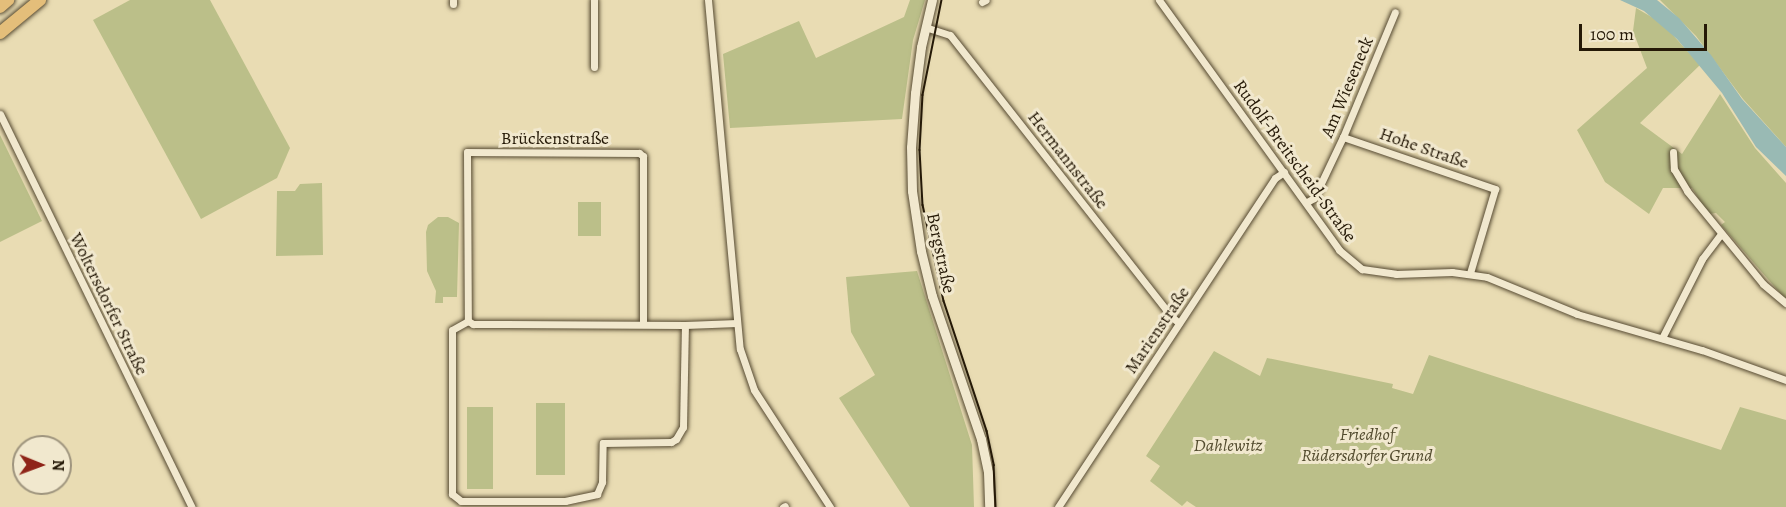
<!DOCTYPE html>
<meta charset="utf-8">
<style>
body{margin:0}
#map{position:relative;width:1786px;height:507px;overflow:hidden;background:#e9dcb3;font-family:Alegreya,serif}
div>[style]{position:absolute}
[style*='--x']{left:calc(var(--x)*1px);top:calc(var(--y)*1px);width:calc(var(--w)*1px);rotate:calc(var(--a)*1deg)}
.green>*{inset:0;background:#bbbf89;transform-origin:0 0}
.water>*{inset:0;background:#99bab4}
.roads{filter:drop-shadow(0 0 2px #564a32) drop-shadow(0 0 2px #564a32)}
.street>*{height:7px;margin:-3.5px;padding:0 3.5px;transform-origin:3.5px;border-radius:3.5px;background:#f1e8ce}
.secondary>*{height:9px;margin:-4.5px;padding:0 4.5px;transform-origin:4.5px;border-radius:4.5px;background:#f1e8ce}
.highway>*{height:12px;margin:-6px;padding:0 6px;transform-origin:6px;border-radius:6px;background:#e4be7a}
.tram>*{height:1.5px;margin:-0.75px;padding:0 0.75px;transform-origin:0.75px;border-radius:0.75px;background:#251907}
span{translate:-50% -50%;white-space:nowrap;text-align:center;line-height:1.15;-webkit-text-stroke:6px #f1e8ce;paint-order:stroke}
.street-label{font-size:18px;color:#251907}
.park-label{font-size:18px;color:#524b2e;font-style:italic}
.north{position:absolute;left:12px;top:435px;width:60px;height:60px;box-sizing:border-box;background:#f1e8ce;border:2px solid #9f957e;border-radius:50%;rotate:91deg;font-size:16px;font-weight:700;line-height:24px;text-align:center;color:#251907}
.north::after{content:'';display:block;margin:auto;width:21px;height:27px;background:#8f2418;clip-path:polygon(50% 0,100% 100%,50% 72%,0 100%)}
.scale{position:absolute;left:1579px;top:24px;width:128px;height:27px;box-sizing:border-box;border:3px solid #251907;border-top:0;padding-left:8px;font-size:18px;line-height:21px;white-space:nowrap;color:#251907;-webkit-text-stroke:4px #f1e8ce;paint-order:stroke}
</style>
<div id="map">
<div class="green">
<div style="clip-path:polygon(130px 0,210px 0,290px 148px,277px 178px,201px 219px,93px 20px)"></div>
<div style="clip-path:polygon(910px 0,925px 0,913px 40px,902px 119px,730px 128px,723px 54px,799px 21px,816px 58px,904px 17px)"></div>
<div style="clip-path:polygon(1660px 0,1786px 0,1786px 147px,1743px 99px,1696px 36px)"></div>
<div style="clip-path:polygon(1636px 8px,1662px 23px,1700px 65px,1640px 123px,1682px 154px,1720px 94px,1755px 148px,1786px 183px,1786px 300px,1721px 225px,1725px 222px,1716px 213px,1708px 214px,1692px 188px,1663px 188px,1649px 214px,1605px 182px,1577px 130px,1647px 68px,1633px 31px)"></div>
<div style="clip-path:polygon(0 135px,42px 221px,0 242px)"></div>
<div style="clip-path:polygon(322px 183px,323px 255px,276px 256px,277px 191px,295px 191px,300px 184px)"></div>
<div style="left:578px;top:202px;width:23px;height:34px"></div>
<div style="clip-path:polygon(438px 217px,448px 217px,459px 223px,457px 297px,443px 297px,443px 303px,435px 303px,436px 291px,427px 271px,426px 232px,428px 225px)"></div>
<div style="clip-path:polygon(917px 271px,972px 445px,974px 507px,910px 507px,839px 398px,875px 375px,851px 332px,846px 277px)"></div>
<div style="clip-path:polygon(1214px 351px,1260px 376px,1267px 358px,1393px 384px,1392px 388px,1413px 394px,1429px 355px,1721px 450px,1740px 407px,1786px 420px,1786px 507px,1196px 507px,1187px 501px,1182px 506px,1150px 481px,1160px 466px,1146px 456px)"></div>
<div style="left:536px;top:403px;width:29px;height:72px"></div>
<div style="left:467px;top:407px;width:26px;height:82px"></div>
</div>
<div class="water">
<div style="clip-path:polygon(1620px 0,1657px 0,1679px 18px,1711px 55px,1742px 99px,1786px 147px,1786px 176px,1756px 147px,1722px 93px,1677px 39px,1644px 11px)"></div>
</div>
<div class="roads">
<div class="street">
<div style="--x:453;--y:0;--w:4;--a:90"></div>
<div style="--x:708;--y:0;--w:350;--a:84.8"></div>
<div style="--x:740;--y:349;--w:43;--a:71.1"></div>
<div style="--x:754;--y:390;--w:140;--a:57"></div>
<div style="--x:1159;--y:0;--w:308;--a:54.2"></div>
<div style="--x:1339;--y:250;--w:30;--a:40"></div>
<div style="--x:1362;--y:269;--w:34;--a:8"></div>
<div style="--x:1396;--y:274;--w:56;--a:-2"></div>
<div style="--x:1452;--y:272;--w:35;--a:8"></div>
<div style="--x:1487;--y:277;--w:97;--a:22.3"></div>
<div style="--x:1577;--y:314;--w:130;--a:16.1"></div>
<div style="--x:1702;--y:350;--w:89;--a:19.7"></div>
<div style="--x:982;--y:2;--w:4;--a:-27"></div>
<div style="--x:925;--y:27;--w:26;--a:18"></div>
<div style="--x:950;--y:35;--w:359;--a:51.8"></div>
<div style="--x:1172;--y:317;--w:9;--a:41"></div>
<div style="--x:594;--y:67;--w:67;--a:-90"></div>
<div style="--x:0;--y:114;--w:437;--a:64"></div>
<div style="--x:1343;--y:137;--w:161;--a:18.9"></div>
<div style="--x:1495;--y:189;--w:88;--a:106.6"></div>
<div style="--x:1673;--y:152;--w:17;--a:87"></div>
<div style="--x:1674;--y:169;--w:26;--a:59"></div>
<div style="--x:1687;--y:191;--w:120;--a:50.7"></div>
<div style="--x:1763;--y:284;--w:30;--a:40"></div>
<div style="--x:1307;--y:202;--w:8;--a:-30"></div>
<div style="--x:1314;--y:198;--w:68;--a:-64.6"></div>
<div style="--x:1343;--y:137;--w:135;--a:-67.4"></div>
<div style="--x:468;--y:321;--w:18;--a:151"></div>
<div style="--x:452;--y:330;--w:164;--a:90"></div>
<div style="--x:452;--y:494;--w:11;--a:38"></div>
<div style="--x:461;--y:501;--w:104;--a:0"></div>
<div style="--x:565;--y:501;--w:33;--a:-12"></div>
<div style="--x:597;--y:494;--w:13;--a:-67"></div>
<div style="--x:602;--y:482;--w:39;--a:-89"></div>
<div style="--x:603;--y:443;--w:68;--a:-0.8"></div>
<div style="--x:671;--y:442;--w:6;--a:-31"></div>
<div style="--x:676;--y:439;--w:14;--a:-60"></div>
<div style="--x:683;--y:427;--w:102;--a:-88.9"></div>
<div style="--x:643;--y:324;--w:168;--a:-90"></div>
<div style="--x:643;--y:156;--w:5;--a:-143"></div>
<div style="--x:639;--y:153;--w:172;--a:-179.7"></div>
<div style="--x:467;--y:152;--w:169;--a:89.7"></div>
<div style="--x:468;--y:321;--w:6;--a:31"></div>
<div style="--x:473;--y:324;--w:32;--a:0"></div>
<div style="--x:505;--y:324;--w:180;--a:0.3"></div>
<div style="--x:685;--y:325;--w:52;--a:-2.2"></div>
<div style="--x:1662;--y:338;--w:89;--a:-63.1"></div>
<div style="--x:1702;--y:259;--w:30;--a:-53"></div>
<div style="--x:783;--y:507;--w:2;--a:-27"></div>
<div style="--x:1058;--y:507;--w:394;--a:-56.6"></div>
<div style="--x:1275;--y:178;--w:11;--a:-34"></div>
</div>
<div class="secondary">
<div style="--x:932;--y:0;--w:48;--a:103.2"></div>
<div style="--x:921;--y:47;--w:46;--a:97.4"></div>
<div style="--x:915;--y:93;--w:54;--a:94.2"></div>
<div style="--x:911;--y:147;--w:44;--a:88.7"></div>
<div style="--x:912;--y:191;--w:61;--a:81.5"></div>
<div style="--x:921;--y:251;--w:46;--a:76.3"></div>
<div style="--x:932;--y:296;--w:151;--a:71.1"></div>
<div style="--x:981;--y:439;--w:34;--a:78"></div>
<div style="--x:988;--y:472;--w:35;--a:88"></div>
</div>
<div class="highway">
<div style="--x:0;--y:7;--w:11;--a:-41"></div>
<div style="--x:0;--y:33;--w:52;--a:-39.5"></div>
</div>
</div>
<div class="tram">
<div style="--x:942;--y:0;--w:97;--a:101.3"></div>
<div style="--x:923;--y:95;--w:55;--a:93.1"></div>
<div style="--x:920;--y:150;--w:55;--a:86.9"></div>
<div style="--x:923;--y:205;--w:98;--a:77.7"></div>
<div style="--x:944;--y:301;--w:137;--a:71.7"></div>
<div style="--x:987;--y:431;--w:35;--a:78"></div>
<div style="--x:994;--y:465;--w:42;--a:87.3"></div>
</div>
<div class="street-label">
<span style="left:1347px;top:87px;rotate:-67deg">Am Wieseneck</span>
<span style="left:555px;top:138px">Brückenstraße</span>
<span style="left:1424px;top:148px;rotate:19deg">Hohe Straße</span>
<span style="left:1068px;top:160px;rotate:52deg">Hermannstraße</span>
<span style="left:1295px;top:161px;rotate:54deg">Rudolf-Breitscheid-Straße</span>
<span style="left:941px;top:253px;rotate:78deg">Bergstraße</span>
<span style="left:109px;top:304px;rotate:64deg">Woltersdorfer Straße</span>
<span style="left:1157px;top:330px;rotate:-56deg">Marienstraße</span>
</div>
<div class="park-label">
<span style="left:1367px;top:445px">Friedhof<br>Rüdersdorfer Grund</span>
<span style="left:1228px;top:445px">Dahlewitz</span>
</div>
<div class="north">N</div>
<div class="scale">100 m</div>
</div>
